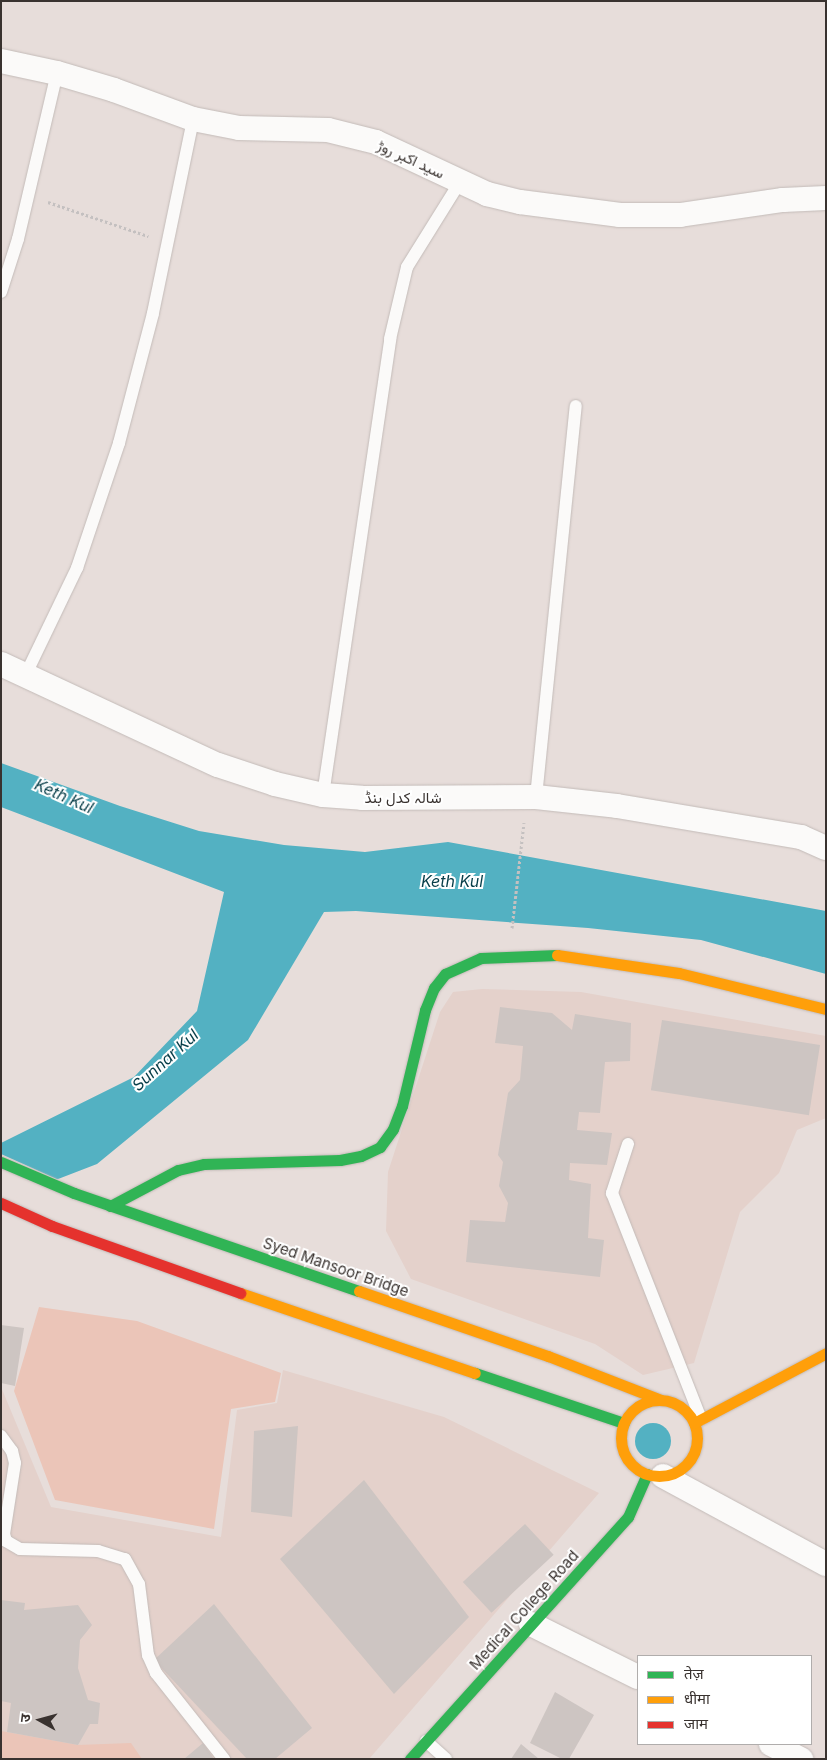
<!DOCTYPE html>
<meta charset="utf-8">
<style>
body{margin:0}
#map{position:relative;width:827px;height:1760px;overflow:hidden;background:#e7ddda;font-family:Inter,Vazirmatn,"Noto Sans Devanagari",sans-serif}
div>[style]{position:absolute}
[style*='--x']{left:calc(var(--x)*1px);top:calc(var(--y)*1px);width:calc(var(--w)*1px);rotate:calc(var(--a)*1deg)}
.built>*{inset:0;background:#e4d1cb}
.green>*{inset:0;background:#ebc5b8}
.water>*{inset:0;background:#53b1c2}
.round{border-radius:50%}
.pier>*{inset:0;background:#e7ddda}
.building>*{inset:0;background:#cdc5c2;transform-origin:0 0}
.path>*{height:3px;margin-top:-1.5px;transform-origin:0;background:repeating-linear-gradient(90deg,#c4c0c0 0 2.5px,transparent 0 5px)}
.roads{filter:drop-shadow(0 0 1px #c3bbb8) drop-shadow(0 0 1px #c3bbb8)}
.lane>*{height:12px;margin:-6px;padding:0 6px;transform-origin:6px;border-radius:6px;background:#fbfaf9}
.street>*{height:24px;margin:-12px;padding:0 12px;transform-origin:12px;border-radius:12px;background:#fbfaf9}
.fast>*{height:11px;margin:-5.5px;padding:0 5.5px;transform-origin:5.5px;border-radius:5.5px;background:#30b455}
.slow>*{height:11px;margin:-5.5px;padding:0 5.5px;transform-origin:5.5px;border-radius:5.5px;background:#ff9f0a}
.slow>.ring{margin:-5.5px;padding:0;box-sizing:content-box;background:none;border:11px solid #ff9f0a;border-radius:50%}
.jam>*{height:11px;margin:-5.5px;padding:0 5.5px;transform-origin:5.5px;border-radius:5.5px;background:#e5322d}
span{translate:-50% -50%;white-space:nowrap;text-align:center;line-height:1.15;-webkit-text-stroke:4px #fff;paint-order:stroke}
.street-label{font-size:15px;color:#39322f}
.water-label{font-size:16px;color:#073e49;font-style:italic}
.frame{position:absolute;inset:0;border:2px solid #39322f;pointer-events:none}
.legend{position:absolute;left:637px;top:1655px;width:175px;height:90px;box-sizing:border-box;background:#fff;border:1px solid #b0adac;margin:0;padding:6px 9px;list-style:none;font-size:15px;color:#39322f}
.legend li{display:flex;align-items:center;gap:10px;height:25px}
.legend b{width:25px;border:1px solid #b0adac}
.north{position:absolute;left:15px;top:1695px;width:50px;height:50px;-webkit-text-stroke:4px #fff;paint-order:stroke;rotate:277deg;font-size:14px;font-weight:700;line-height:20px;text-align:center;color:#39322f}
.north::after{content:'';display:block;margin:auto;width:18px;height:22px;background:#39322f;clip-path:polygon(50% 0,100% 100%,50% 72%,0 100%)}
</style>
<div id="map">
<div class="built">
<div style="clip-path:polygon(482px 989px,581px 992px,826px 1036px,826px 1118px,797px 1130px,779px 1173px,740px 1212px,694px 1363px,643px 1375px,595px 1344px,411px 1279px,386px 1231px,388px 1172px,440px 1012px,453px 992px)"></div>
<div style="clip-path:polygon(283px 1370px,444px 1417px,599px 1493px,369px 1759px,1px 1759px,1px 1387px,51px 1507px,221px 1537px,237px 1410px,277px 1403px)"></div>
</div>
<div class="green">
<div style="clip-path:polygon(39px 1307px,137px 1321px,281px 1373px,275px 1402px,231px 1409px,214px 1529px,55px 1500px,14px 1391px)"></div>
<div style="clip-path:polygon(1px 1731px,78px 1745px,131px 1743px,142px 1759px,1px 1759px)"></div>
</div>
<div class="water">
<div style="clip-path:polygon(1px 763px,120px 806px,199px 831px,284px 845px,365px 852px,448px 842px,826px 911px,826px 974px,701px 940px,588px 928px,356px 911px,324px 912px,248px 1040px,97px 1164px,1px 1201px,1px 1143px,134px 1077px,197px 1011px,224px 892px,1px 807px)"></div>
<div class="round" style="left:635px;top:1423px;width:36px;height:36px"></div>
</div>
<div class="pier">
<div style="clip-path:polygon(1px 1154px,61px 1181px,1px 1203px)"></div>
</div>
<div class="building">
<div style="clip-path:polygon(500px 1007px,552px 1013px,572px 1030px,575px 1014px,631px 1023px,630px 1061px,605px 1062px,600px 1113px,579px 1112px,577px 1130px,612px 1133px,607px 1165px,570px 1163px,569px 1180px,591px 1184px,588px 1238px,604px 1240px,600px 1277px,466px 1262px,470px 1220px,505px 1222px,508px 1203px,499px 1186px,503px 1162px,498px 1155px,508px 1093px,520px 1080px,523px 1046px,495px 1043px)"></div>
<div style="left:662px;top:1020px;width:160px;height:71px;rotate:9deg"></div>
<div style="clip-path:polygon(1px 1325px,24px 1328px,15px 1386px,1px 1383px)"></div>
<div style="clip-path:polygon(298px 1426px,292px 1517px,251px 1512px,254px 1431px)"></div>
<div style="clip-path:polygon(364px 1480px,469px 1617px,394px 1694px,280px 1559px)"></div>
<div style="left:525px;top:1524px;width:42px;height:85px;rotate:47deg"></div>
<div style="clip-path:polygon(1px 1600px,25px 1603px,24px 1610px,78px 1605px,92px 1625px,80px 1640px,78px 1668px,88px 1700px,100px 1703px,98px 1724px,90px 1724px,78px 1745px,7px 1732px,11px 1703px,1px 1701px)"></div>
<div style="clip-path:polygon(214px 1604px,312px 1728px,275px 1759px,247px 1759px,154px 1660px)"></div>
<div style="clip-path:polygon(555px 1692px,594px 1715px,569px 1759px,562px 1759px,530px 1743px)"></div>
<div style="clip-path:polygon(203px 1743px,214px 1759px,184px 1759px)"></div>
<div style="clip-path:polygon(521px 1744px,539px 1759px,511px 1759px)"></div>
</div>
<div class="path">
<div style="--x:48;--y:202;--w:106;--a:18.8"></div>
<div style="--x:512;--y:928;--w:106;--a:-83.5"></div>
</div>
<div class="roads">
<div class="lane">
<div style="--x:1;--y:292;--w:56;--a:-72.2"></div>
<div style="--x:18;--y:239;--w:171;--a:-76.8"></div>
<div style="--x:26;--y:674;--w:118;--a:-64.3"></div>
<div style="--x:77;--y:568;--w:132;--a:-71.4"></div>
<div style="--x:119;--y:443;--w:134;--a:-75.3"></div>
<div style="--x:153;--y:313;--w:198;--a:-78.3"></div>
<div style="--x:323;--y:795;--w:461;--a:-81.6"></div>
<div style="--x:390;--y:339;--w:74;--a:-76.7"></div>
<div style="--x:407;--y:267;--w:100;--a:-58.1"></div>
<div style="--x:536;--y:797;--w:393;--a:-84.2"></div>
<div style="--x:628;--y:1144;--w:52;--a:108.1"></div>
<div style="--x:612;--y:1193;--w:243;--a:68.5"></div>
<div style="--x:1;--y:1436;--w:19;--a:54"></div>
<div style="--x:12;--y:1451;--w:12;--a:76"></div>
<div style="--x:15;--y:1463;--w:72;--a:98.8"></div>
<div style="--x:4;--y:1534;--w:7;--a:74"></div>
<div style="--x:6;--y:1541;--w:16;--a:30"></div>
<div style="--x:20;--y:1549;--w:78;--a:1.5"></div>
<div style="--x:98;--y:1551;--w:28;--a:17"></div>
<div style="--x:125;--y:1559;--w:29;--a:61"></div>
<div style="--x:139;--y:1584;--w:72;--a:82.8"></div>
<div style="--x:148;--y:1655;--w:20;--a:66"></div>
<div style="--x:156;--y:1673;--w:110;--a:51.7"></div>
<div style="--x:426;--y:1741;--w:27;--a:42"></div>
</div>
<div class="street">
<div style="--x:1;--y:61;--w:57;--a:12.1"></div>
<div style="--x:57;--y:73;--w:59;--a:16.6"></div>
<div style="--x:114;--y:90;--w:84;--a:20.2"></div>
<div style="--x:193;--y:119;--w:47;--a:11.1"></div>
<div style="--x:239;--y:128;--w:89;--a:1.3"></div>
<div style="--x:328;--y:130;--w:49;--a:14"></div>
<div style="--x:376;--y:142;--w:123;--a:25.1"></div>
<div style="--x:487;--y:194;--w:34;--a:14"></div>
<div style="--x:520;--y:202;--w:101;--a:7.4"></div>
<div style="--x:620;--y:215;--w:60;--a:0"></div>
<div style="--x:680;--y:215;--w:104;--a:-8.3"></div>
<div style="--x:783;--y:200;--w:43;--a:-2.7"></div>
<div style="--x:1;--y:664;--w:239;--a:25"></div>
<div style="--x:218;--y:765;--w:60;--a:18.4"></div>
<div style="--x:275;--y:784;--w:49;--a:12.9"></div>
<div style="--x:323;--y:795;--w:39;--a:4"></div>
<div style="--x:362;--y:798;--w:174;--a:-0.3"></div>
<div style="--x:536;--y:797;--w:81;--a:6.3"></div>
<div style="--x:617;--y:806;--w:187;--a:9.6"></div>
<div style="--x:801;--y:837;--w:27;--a:24"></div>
<div style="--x:663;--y:1476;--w:185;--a:28.4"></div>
<div style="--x:531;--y:1624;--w:119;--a:26.4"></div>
<div style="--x:771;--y:1744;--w:34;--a:27"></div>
</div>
<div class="fast">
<div style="--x:1;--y:1162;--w:79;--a:23"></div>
<div style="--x:74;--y:1193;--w:301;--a:19"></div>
<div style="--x:110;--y:1206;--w:77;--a:-27.9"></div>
<div style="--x:178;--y:1170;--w:27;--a:-13"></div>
<div style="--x:204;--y:1164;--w:136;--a:-1.7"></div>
<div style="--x:340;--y:1160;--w:21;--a:-11"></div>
<div style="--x:361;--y:1156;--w:21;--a:-25"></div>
<div style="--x:380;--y:1147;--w:22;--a:-54"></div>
<div style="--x:393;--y:1129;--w:25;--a:-69"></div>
<div style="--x:402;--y:1106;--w:99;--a:-76.5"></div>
<div style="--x:425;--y:1010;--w:24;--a:-68"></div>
<div style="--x:434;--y:988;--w:18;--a:-52"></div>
<div style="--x:445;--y:974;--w:39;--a:-24"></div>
<div style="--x:481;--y:958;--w:76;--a:-2.3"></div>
<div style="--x:475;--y:1373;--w:157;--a:18.6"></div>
<div style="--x:410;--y:1759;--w:326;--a:-48"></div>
<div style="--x:628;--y:1517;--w:47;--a:-66.2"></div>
</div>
<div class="slow">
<div style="--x:557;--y:955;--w:123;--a:8.4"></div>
<div style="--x:679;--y:973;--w:151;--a:13.8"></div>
<div style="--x:359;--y:1291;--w:200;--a:19"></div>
<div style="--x:548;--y:1356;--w:121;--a:21.3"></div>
<div style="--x:240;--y:1293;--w:248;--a:18.8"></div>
<div class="ring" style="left:621px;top:1400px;width:65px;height:65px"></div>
<div style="--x:694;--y:1423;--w:149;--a:-27.9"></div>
</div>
<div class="jam">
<div style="--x:1;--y:1203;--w:56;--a:24.3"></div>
<div style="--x:52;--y:1226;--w:200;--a:19.6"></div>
</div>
</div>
<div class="street-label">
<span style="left:411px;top:159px;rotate:25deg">سید اکبر روڑ</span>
<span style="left:403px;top:798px">شالہ کدل بنڈ</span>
<span style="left:336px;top:1267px;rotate:19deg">Syed Mansoor Bridge</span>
<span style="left:524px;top:1610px;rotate:-48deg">Medical College Road</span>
</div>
<div class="water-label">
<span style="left:64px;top:796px;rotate:24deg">Keth Kul</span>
<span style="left:452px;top:881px">Keth Kul</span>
<span style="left:165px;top:1060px;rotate:-42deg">Sunnar Kul</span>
</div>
<div class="frame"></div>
<ul class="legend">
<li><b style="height:6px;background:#30b455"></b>तेज़</li>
<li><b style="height:6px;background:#ff9f0a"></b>धीमा</li>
<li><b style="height:6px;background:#e5322d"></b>जाम</li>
</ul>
<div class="north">उ</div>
</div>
